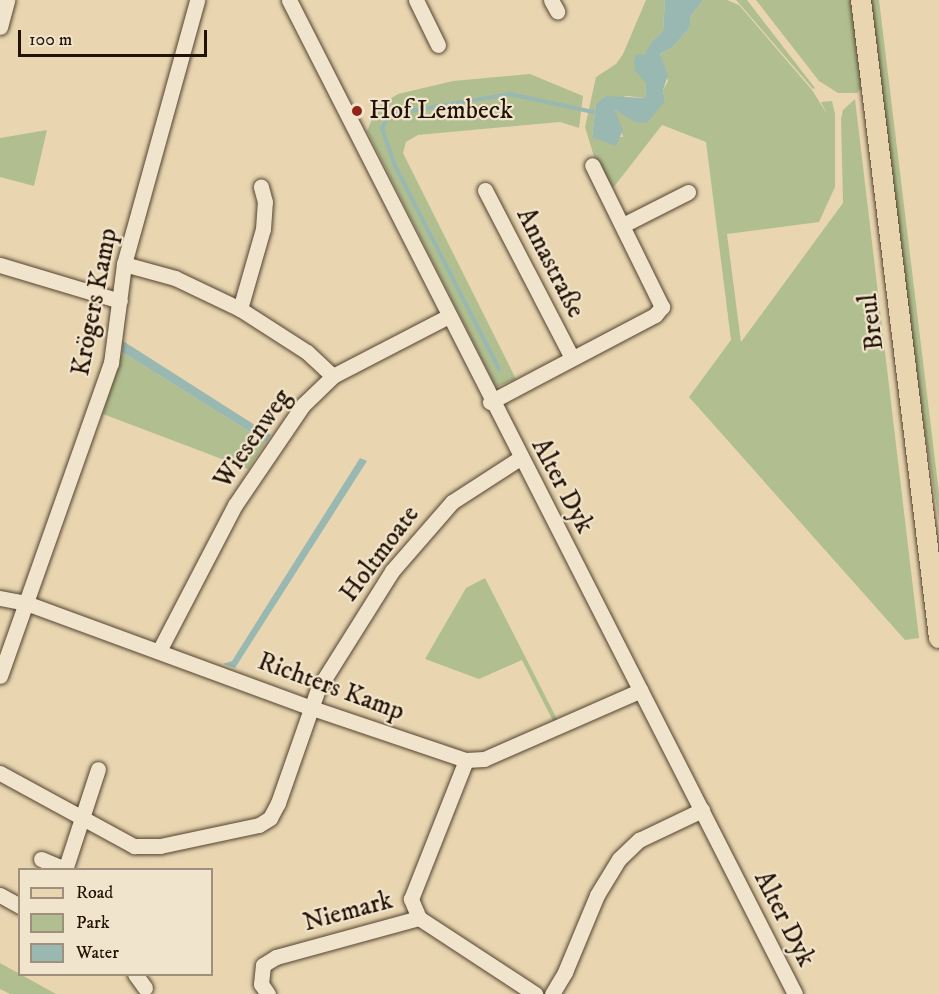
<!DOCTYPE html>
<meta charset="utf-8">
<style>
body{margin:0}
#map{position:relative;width:939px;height:994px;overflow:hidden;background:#e9d6b1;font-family:"IM FELL DW Pica",serif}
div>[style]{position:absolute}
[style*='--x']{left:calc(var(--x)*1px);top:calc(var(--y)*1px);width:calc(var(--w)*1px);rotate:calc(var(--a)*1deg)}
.green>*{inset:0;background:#b1bf90}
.water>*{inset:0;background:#98b8b1}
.stream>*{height:4px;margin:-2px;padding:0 2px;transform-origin:2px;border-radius:2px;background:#98b8b1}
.roads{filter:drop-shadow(0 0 2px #544330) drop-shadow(0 0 2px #544330)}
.minor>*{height:15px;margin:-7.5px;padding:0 7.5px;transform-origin:7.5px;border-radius:7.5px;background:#f1e4cc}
.major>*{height:20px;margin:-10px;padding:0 10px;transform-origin:10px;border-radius:10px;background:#e9d6b1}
.dots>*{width:16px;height:16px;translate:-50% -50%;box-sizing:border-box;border:3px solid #f1e4cc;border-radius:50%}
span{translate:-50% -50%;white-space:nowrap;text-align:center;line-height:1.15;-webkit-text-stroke:4.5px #f1e4cc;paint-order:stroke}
.poi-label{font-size:26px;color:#221205}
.left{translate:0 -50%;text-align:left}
.street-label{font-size:26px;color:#221205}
.legend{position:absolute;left:18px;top:868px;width:195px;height:108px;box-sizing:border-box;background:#f1e4cc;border:2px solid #9e907c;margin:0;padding:8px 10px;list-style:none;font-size:18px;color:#221205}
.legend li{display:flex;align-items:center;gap:12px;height:30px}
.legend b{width:30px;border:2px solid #9e907c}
.scale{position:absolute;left:18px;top:30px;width:189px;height:27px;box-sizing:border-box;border:3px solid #221205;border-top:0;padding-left:8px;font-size:18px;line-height:21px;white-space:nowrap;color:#221205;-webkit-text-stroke:4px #f1e4cc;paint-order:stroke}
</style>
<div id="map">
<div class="green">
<div style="clip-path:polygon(646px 0,665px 0,663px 31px,651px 42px,639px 73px,646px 83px,645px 98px,627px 96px,596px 104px,592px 137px,623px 137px,615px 110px,630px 118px,665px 101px,663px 90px,668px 81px,660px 54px,673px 47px,690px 27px,690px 17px,703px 0,727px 0,739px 5px,812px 90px,827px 114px,821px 102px,832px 101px,835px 114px,835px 187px,819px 222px,727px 234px,741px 342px,843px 203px,841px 119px,843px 110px,855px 99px,919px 638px,905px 640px,689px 397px,731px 340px,706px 142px,662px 125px,613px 188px,595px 160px,585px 127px,596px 77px,616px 64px,623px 54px)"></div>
<div style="clip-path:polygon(736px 0,747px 0,815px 88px,813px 89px)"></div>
<div style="clip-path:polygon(756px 0,851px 0,862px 87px,857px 93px,838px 93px,819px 81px)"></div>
<div style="clip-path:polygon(870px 0,879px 0,939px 493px,939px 522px,915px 368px)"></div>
<div style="clip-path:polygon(530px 74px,583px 96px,579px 128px,560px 122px,418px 135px,406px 142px,403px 153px,516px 379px,496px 387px,367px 131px,377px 107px,398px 94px,453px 81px)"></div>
<div style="clip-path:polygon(47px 130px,34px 186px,0 177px,0 138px)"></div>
<div style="clip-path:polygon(122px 352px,266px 442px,248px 469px,103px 414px)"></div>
<div style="clip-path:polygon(485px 578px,558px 721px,554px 723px,522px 660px,479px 679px,425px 659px,466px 588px)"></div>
<div style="clip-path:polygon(0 963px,20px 974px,56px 994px,10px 994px,0 989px)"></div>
</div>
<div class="water">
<div style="clip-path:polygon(665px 0,703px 0,690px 17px,690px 27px,673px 47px,660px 54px,668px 75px,663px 90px,665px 101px,647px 123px,635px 122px,615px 110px,623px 130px,616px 146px,592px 137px,596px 104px,606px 96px,645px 98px,646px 83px,635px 71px,634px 60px,637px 54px,645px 55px,651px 42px,663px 31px)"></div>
<div style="clip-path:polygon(123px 341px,266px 432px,271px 435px,266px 442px,122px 352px)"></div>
<div style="clip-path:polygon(360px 458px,367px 461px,235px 668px,223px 664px,232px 661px)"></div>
</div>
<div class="stream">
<div style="--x:499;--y:369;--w:228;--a:-117.1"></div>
<div style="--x:395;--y:166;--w:40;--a:-108.9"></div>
<div style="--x:382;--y:128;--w:12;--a:-59"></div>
<div style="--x:388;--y:118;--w:11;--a:-27"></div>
<div style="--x:398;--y:113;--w:114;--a:-9.6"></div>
<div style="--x:510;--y:94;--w:85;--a:12.2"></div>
</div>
<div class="roads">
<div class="minor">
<div style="--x:289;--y:0;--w:1115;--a:63.02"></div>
<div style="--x:416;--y:0;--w:50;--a:63.9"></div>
<div style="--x:551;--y:0;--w:13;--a:61"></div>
<div style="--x:0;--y:27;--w:28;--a:-75"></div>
<div style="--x:485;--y:190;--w:189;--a:62.6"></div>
<div style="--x:623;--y:225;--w:73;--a:-26.9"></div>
<div style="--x:124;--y:264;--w:53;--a:15.4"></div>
<div style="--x:175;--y:278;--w:72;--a:25.5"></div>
<div style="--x:240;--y:309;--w:80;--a:32.7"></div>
<div style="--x:307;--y:352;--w:35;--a:43"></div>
<div style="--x:0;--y:265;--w:125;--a:16.7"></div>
<div style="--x:240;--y:309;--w:83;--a:-74"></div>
<div style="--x:263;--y:229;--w:27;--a:-86"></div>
<div style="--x:265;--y:202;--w:16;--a:-105"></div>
<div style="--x:490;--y:402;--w:187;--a:-27.8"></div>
<div style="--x:655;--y:315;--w:11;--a:-49"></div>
<div style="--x:662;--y:307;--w:158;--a:-116.2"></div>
<div style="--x:0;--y:598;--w:26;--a:11"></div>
<div style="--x:26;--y:603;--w:305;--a:20.2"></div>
<div style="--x:312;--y:708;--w:163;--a:18.7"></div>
<div style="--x:466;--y:760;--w:18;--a:-3"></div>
<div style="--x:484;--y:759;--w:171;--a:-23.7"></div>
<div style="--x:160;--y:649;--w:162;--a:-62.5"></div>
<div style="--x:235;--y:505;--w:121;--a:-55.8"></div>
<div style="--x:303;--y:405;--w:42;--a:-44"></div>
<div style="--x:333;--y:376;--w:128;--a:-27.4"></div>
<div style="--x:0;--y:676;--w:332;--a:-70.5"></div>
<div style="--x:111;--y:363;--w:100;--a:-82.5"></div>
<div style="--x:124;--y:264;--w:274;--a:-74.5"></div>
<div style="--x:0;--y:773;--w:153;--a:28.6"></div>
<div style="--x:134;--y:846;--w:26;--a:0"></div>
<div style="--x:160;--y:846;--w:101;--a:-12"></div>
<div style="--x:259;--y:825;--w:13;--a:-32"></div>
<div style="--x:270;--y:818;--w:17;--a:-62"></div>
<div style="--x:278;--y:803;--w:121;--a:-70.7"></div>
<div style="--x:318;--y:689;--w:139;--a:-57.9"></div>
<div style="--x:392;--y:571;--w:91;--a:-49"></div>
<div style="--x:452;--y:502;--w:81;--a:-32.9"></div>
<div style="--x:41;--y:859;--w:25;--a:23"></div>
<div style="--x:65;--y:870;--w:106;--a:-71.9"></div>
<div style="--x:0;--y:895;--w:23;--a:29"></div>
<div style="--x:419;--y:918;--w:139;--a:33.2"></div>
<div style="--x:135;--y:974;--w:17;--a:54"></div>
<div style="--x:268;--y:994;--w:12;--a:-125"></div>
<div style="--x:261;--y:984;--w:19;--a:-84"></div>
<div style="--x:263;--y:965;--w:15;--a:-32"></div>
<div style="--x:276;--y:957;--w:148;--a:-15.3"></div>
<div style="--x:419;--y:918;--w:21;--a:-113"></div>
<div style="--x:411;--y:899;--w:149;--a:-68.4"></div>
<div style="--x:552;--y:994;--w:26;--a:-59"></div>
<div style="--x:565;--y:972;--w:83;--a:-67.4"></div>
<div style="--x:597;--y:895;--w:42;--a:-58.6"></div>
<div style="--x:619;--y:859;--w:28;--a:-44"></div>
<div style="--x:639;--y:840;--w:70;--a:-25.5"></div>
</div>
<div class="major">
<div style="--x:861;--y:0;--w:643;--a:83.03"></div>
</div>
</div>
<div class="dots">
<div style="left:357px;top:111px;background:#8f2418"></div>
</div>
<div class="poi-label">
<span class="left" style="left:369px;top:111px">Hof Lembeck</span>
</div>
<div class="street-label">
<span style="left:550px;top:263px;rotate:63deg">Annastraße</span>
<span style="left:95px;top:302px;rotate:-79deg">Krögers Kamp</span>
<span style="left:872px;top:322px;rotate:-97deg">Breul</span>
<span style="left:253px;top:439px;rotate:-55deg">Wiesenweg</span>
<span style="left:562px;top:486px;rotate:62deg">Alter Dyk</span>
<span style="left:380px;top:554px;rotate:-53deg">Holtmoate</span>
<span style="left:331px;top:687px;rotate:20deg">Richters Kamp</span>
<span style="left:348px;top:912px;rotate:-15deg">Niemark</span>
<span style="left:784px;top:919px;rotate:63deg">Alter Dyk</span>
</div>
<ul class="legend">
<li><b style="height:8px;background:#e9d6b1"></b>Road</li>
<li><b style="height:16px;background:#b1bf90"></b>Park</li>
<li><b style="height:16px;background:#98b8b1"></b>Water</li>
</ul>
<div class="scale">100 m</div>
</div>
